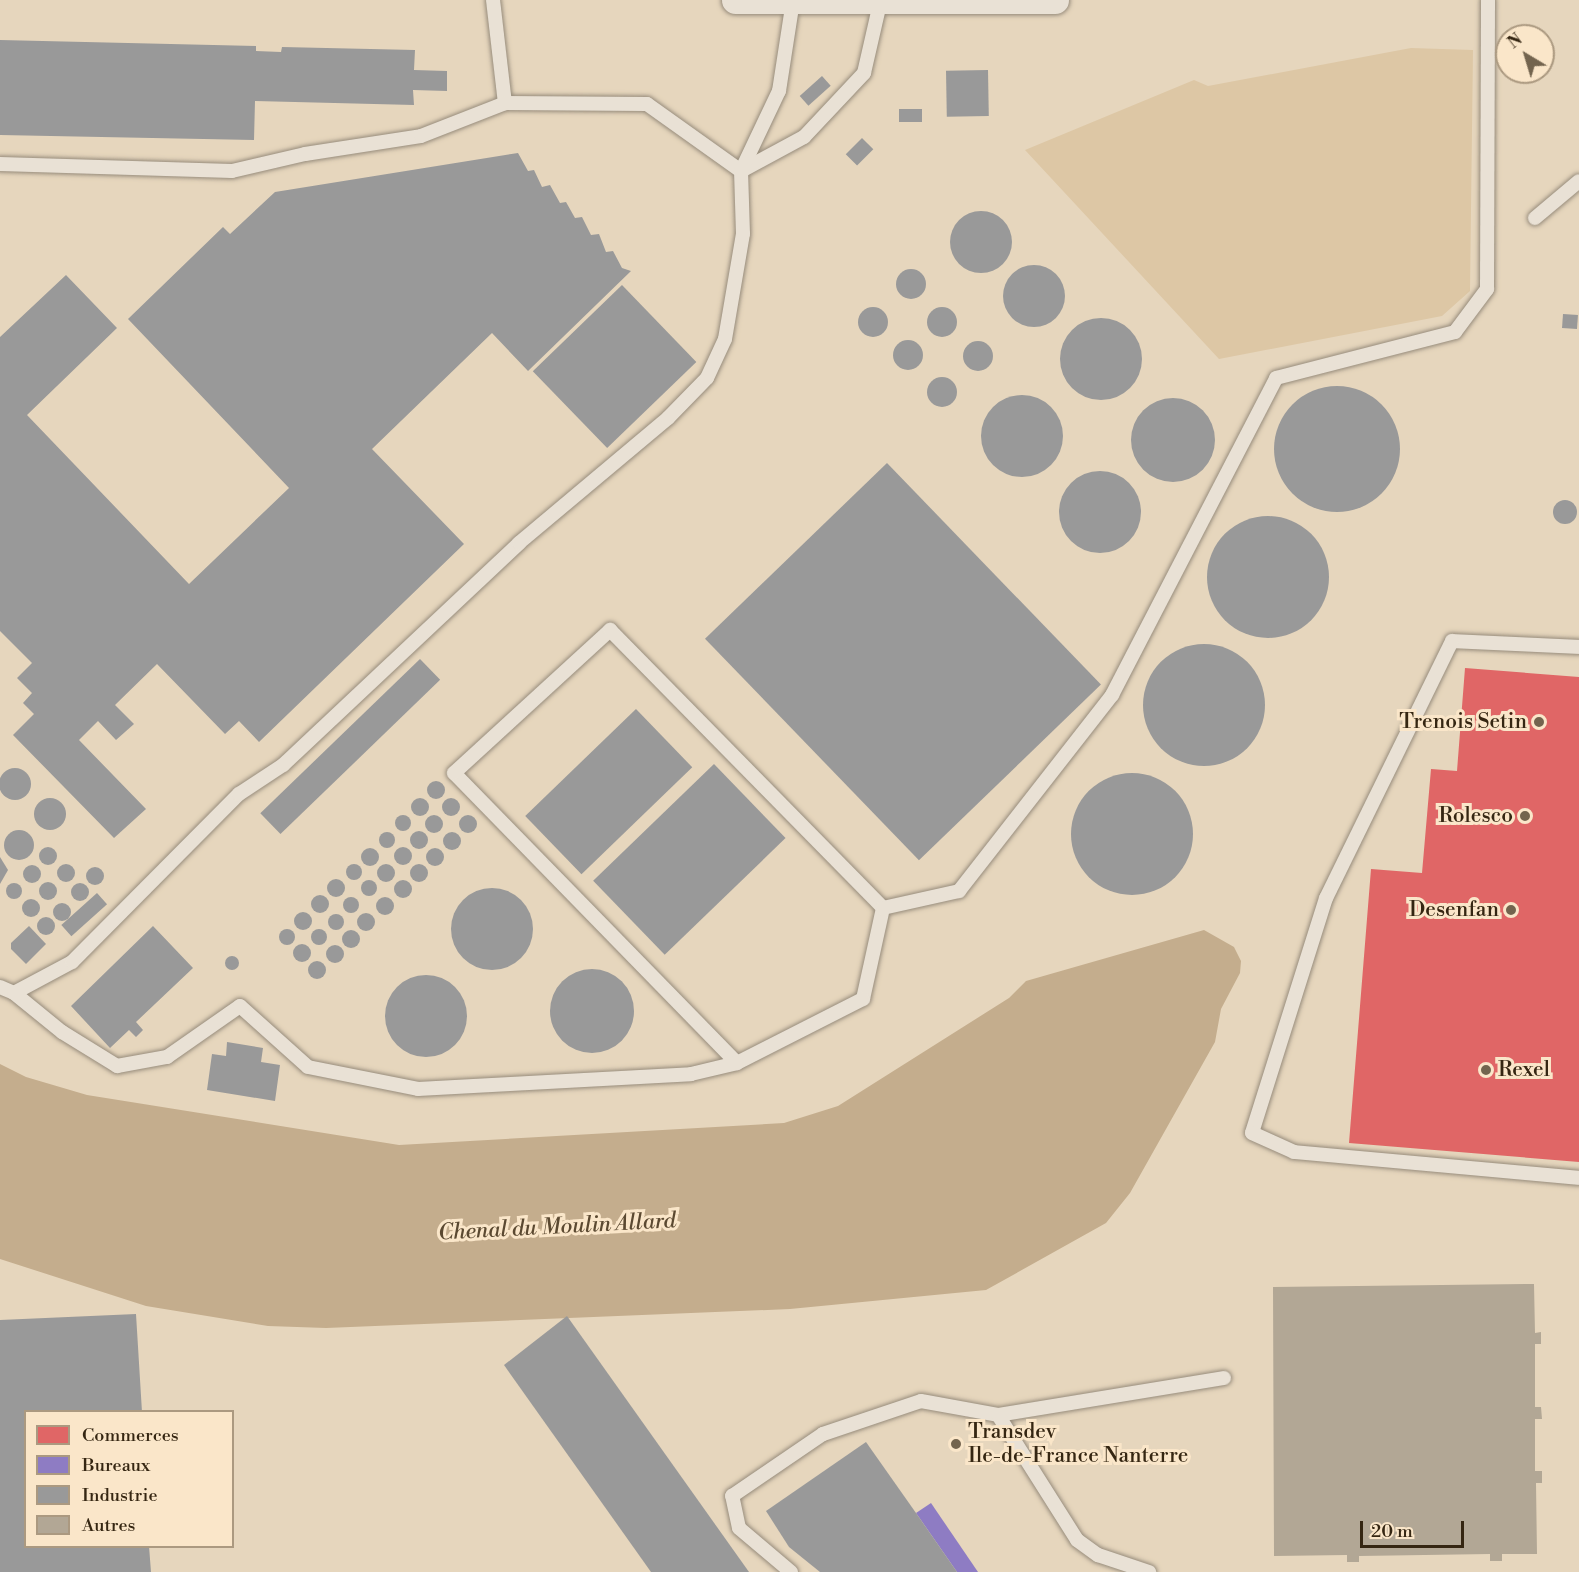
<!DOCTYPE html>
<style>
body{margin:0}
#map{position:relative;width:1579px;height:1572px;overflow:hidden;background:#e6d6bd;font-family:"Libre Bodoni",serif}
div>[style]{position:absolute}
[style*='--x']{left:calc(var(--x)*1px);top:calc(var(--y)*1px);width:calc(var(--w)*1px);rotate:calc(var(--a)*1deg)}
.green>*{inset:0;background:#ddc7a5}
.water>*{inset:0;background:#c4ad8d}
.shops>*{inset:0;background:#e06666}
.offices>*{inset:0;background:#8e7cc3}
.industry>*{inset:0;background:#999;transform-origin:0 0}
.round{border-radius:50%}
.building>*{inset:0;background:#b2a795}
.roads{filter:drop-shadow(0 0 2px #978c7c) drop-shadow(0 0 2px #978c7c)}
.service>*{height:14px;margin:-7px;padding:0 7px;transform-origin:7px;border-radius:7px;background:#e9e1d5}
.minor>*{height:27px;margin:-13.5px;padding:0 13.5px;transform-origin:13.5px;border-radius:13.5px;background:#e9e1d5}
.dots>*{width:16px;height:16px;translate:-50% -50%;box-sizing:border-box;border:3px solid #fae6c9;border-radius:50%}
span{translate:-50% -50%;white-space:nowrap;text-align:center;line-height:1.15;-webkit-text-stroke:6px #fae6c9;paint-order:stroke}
.poi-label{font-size:21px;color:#352612}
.right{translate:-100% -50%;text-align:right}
.left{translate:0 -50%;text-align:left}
.water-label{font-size:22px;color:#5b4931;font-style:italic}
.legend{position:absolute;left:24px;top:1410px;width:210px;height:138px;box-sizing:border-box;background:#fae6c9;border:2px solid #ab9980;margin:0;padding:8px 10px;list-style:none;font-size:18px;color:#352612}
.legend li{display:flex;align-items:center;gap:12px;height:30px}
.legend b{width:30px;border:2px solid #ab9980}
.north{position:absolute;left:1495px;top:24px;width:60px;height:60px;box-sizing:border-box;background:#fae6c9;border:2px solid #ab9980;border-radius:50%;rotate:322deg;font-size:16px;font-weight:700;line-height:24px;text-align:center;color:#352612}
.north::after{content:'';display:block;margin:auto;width:21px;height:27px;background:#73644e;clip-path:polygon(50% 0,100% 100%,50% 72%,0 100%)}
.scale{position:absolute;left:1360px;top:1521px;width:104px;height:27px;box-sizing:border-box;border:3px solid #352612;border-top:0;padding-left:8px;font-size:18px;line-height:21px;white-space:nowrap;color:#352612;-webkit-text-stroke:4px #fae6c9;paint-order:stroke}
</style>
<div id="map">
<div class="green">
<div style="clip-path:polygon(1411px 48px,1473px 50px,1470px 291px,1442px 316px,1219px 359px,1025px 150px,1194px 80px,1208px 86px)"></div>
</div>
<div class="water">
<div style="clip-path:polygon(1204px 930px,1234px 947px,1241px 961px,1240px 973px,1221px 1009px,1215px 1042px,1130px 1193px,1106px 1223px,986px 1290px,790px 1309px,326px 1328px,268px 1326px,146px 1306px,0 1259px,0 1064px,26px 1077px,87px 1095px,399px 1145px,784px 1123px,838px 1106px,1009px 998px,1026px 981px)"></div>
</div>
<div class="shops">
<div style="clip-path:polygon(1465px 668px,1579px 677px,1579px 1162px,1349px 1143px,1371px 869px,1422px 873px,1431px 769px,1457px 771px)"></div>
</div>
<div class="offices">
<div style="clip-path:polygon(931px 1503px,978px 1572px,957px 1572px,916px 1513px)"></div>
</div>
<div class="industry">
<div style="clip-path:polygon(0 40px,256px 46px,256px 51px,281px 52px,282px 47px,415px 50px,414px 70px,447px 71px,447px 91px,413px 90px,414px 105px,255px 101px,254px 140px,0 135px)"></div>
<div style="left:988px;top:70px;width:46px;height:42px;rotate:89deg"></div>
<div style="left:822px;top:76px;width:13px;height:30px;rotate:48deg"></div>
<div style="left:899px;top:109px;width:23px;height:13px"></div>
<div style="left:862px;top:138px;width:16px;height:23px;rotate:45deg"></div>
<div style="clip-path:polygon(518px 153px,528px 171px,534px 170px,542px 187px,550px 185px,560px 203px,566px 202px,575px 218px,582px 217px,591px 235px,599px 234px,606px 252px,613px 251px,622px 268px,631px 271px,528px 371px,492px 333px,372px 449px,464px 544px,259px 742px,239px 721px,225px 734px,157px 664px,115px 705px,134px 724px,116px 740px,98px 721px,79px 740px,146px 809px,114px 838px,13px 735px,34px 714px,23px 703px,32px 693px,17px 678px,32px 663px,0 631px,0 337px,66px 275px,117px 328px,27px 415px,189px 584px,289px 488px,128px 319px,223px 227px,230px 234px,275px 192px)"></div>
<div class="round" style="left:950px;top:211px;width:62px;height:62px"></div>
<div class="round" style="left:1003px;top:265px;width:62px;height:62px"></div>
<div class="round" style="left:896px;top:269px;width:30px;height:30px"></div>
<div style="left:622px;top:285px;width:107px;height:124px;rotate:46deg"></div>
<div class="round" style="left:858px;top:307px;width:30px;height:30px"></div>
<div class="round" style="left:927px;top:307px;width:30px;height:30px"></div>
<div style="left:1563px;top:314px;width:15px;height:14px;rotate:4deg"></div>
<div class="round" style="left:1060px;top:318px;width:82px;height:82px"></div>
<div class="round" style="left:893px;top:340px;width:30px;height:30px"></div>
<div class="round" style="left:963px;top:341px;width:30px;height:30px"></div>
<div class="round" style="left:927px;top:377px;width:30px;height:30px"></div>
<div class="round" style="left:1274px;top:386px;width:126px;height:126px"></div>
<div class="round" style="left:981px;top:395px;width:82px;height:82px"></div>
<div class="round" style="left:1131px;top:398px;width:84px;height:84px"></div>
<div style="left:887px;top:463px;width:308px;height:253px;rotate:46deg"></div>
<div class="round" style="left:1059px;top:471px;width:82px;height:82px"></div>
<div class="round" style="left:1553px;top:500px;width:24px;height:24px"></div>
<div class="round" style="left:1207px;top:516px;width:122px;height:122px"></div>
<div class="round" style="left:1143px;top:644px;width:122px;height:122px"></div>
<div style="left:420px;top:659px;width:29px;height:222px;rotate:46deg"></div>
<div style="left:636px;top:709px;width:81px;height:154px;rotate:46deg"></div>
<div style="left:714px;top:764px;width:103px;height:168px;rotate:46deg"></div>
<div class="round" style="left:-1px;top:768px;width:32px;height:32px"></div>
<div class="round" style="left:1071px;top:773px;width:122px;height:122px"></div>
<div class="round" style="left:427px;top:781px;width:18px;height:18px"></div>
<div class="round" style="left:34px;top:798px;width:32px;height:32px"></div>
<div class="round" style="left:442px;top:798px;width:18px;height:18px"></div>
<div class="round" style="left:411px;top:798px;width:18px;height:18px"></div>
<div class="round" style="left:395px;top:815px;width:16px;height:16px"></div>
<div class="round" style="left:459px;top:815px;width:18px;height:18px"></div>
<div class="round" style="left:425px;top:815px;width:18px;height:18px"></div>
<div class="round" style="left:4px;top:830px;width:30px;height:30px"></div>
<div class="round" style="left:410px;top:831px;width:18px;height:18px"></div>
<div class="round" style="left:379px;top:832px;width:16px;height:16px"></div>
<div class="round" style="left:443px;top:832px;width:18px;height:18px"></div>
<div class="round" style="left:394px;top:847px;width:18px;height:18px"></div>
<div class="round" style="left:39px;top:847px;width:18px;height:18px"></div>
<div class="round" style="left:426px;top:848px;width:18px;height:18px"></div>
<div class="round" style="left:361px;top:848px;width:18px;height:18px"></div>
<div style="clip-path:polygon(0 857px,8px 870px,0 884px)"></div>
<div class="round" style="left:346px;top:864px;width:16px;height:16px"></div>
<div class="round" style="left:377px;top:864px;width:18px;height:18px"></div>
<div class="round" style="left:410px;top:864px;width:18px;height:18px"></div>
<div class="round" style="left:57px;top:864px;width:18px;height:18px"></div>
<div class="round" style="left:23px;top:865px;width:18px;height:18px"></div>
<div class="round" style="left:86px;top:867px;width:18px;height:18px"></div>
<div class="round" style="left:327px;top:879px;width:18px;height:18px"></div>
<div class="round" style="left:361px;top:880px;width:16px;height:16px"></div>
<div class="round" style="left:394px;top:880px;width:18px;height:18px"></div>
<div class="round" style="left:39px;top:882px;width:18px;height:18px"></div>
<div class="round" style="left:6px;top:883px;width:16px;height:16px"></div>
<div class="round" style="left:71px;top:883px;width:18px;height:18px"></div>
<div class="round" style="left:451px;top:888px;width:82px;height:82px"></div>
<div style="left:97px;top:893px;width:15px;height:48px;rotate:48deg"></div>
<div class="round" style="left:311px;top:895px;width:18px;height:18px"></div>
<div class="round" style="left:343px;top:897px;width:16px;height:16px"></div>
<div class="round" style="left:376px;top:897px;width:18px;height:18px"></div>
<div class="round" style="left:22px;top:899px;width:18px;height:18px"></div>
<div class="round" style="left:53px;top:903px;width:18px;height:18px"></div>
<div class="round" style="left:294px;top:912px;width:18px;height:18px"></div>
<div class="round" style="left:357px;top:913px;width:18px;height:18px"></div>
<div class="round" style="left:328px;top:914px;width:16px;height:16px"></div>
<div class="round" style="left:37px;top:917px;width:18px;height:18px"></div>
<div style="clip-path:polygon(29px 926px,46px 944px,26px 964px,11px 949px,11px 943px)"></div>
<div style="clip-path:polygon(153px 926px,193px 968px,136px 1022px,143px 1030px,136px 1037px,129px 1030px,110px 1048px,71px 1006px)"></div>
<div class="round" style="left:311px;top:929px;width:16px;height:16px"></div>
<div class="round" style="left:279px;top:929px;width:16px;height:16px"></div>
<div class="round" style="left:342px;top:930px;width:18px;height:18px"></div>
<div class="round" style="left:293px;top:944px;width:18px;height:18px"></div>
<div class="round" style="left:326px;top:945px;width:18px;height:18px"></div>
<div class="round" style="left:225px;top:956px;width:14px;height:14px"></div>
<div class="round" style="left:308px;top:961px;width:18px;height:18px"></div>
<div class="round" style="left:550px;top:969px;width:84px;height:84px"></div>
<div class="round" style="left:385px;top:975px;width:82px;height:82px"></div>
<div style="clip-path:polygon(227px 1042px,263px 1048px,261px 1062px,280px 1065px,275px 1101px,207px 1090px,212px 1054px,226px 1056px)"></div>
<div style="clip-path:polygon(136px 1314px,142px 1412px,26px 1412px,26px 1546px,149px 1546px,151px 1572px,0 1572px,0 1320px)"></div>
<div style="clip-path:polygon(567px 1316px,749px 1572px,651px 1572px,504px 1365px)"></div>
<div style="clip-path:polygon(866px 1442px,916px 1513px,957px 1572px,820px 1572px,789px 1547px,766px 1511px)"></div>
</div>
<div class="building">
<div style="clip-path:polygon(1534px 1284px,1535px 1333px,1541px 1332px,1541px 1344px,1535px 1344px,1535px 1407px,1541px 1407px,1542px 1419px,1535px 1419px,1535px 1471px,1542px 1471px,1542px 1483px,1536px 1483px,1537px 1554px,1502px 1554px,1502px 1561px,1490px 1561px,1490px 1554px,1359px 1556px,1359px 1562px,1347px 1562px,1347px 1555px,1274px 1556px,1273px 1287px)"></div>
</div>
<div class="roads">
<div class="service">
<div style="--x:493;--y:0;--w:104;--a:83.4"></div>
<div style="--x:0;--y:164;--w:232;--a:1.7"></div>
<div style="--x:232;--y:171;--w:75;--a:-13.1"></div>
<div style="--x:305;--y:154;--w:117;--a:-8.8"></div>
<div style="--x:421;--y:136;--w:90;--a:-21.4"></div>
<div style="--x:505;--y:103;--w:142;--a:0.4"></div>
<div style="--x:647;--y:104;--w:115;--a:35.5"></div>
<div style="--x:741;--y:171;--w:72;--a:-28.4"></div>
<div style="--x:804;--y:137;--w:88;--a:-46.8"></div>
<div style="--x:864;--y:73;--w:72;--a:-77.1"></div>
<div style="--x:1535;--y:218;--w:57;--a:-40.1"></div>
<div style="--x:1579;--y:647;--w:127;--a:-177.3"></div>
<div style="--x:1452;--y:641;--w:286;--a:116.1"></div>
<div style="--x:1326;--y:898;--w:246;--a:107.5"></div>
<div style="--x:1252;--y:1133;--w:46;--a:24.3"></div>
<div style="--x:1294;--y:1152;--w:286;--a:5.2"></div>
<div style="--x:883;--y:908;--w:93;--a:102.4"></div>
<div style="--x:863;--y:999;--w:141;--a:153.1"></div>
<div style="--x:737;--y:1063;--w:405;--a:-134.3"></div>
<div style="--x:454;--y:773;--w:212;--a:-42.5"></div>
<div style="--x:610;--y:630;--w:390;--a:45.5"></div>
<div style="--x:883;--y:908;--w:78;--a:-12.6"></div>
<div style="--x:959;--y:891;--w:249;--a:-52"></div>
<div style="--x:1112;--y:695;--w:357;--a:-62.6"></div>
<div style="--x:1276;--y:378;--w:185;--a:-14.4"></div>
<div style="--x:1455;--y:332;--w:54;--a:-53.3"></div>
<div style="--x:1487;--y:289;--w:289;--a:-89.8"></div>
<div style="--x:0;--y:987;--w:15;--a:23"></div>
<div style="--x:14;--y:993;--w:66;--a:-28.1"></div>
<div style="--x:72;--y:962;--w:237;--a:-45.2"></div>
<div style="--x:239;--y:794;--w:53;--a:-33.4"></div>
<div style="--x:283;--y:765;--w:324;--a:-43.2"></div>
<div style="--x:519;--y:543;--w:194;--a:-40"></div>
<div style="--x:668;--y:418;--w:56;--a:-45.7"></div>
<div style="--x:707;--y:378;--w:43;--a:-65.2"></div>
<div style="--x:725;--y:339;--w:107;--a:-80.3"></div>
<div style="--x:743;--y:234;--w:63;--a:-91.8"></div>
<div style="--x:741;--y:171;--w:89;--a:-64.6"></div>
<div style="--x:779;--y:91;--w:91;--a:-81.2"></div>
<div style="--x:14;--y:993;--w:62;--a:39.1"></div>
<div style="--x:62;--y:1032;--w:65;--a:31.7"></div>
<div style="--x:117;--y:1066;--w:51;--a:-10.2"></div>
<div style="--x:167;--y:1057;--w:89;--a:-34.9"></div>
<div style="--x:240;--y:1006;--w:91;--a:41.9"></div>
<div style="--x:308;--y:1067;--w:112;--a:11.3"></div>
<div style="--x:418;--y:1089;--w:273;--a:-3.1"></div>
<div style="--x:691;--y:1074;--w:47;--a:-13.4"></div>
<div style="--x:998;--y:1415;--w:229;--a:-9.3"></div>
<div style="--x:791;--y:1572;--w:68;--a:-139.8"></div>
<div style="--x:739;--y:1528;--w:33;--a:-102"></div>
<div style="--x:732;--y:1496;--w:110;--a:-34.3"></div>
<div style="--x:823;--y:1434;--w:103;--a:-18.6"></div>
<div style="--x:921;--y:1401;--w:78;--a:10.3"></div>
<div style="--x:998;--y:1415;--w:148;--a:57.7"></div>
<div style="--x:1077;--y:1540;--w:26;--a:36"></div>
<div style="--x:1098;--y:1555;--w:54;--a:18.4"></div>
</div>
<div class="minor">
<div style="--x:735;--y:0;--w:320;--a:0"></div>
</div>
</div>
<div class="dots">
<div style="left:1539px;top:722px;background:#73644e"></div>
<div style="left:1525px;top:816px;background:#73644e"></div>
<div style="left:1511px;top:910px;background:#73644e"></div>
<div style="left:1486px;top:1070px;background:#73644e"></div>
<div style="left:956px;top:1444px;background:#73644e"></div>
</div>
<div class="poi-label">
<span class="right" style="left:1527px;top:722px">Trenois Setin</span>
<span class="right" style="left:1513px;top:816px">Rolesco</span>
<span class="right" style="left:1499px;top:910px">Desenfan</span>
<span class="left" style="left:1498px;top:1070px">Rexel</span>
<span class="left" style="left:968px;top:1444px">Transdev<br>Ile-de-France Nanterre</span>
</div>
<div class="water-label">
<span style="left:557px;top:1227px;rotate:-3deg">Chenal du Moulin Allard</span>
</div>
<ul class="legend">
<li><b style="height:16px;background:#e06666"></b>Commerces</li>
<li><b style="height:16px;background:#8e7cc3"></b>Bureaux</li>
<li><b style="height:16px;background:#999"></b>Industrie</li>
<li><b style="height:16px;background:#b2a795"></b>Autres</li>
</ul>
<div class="north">N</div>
<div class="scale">20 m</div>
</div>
